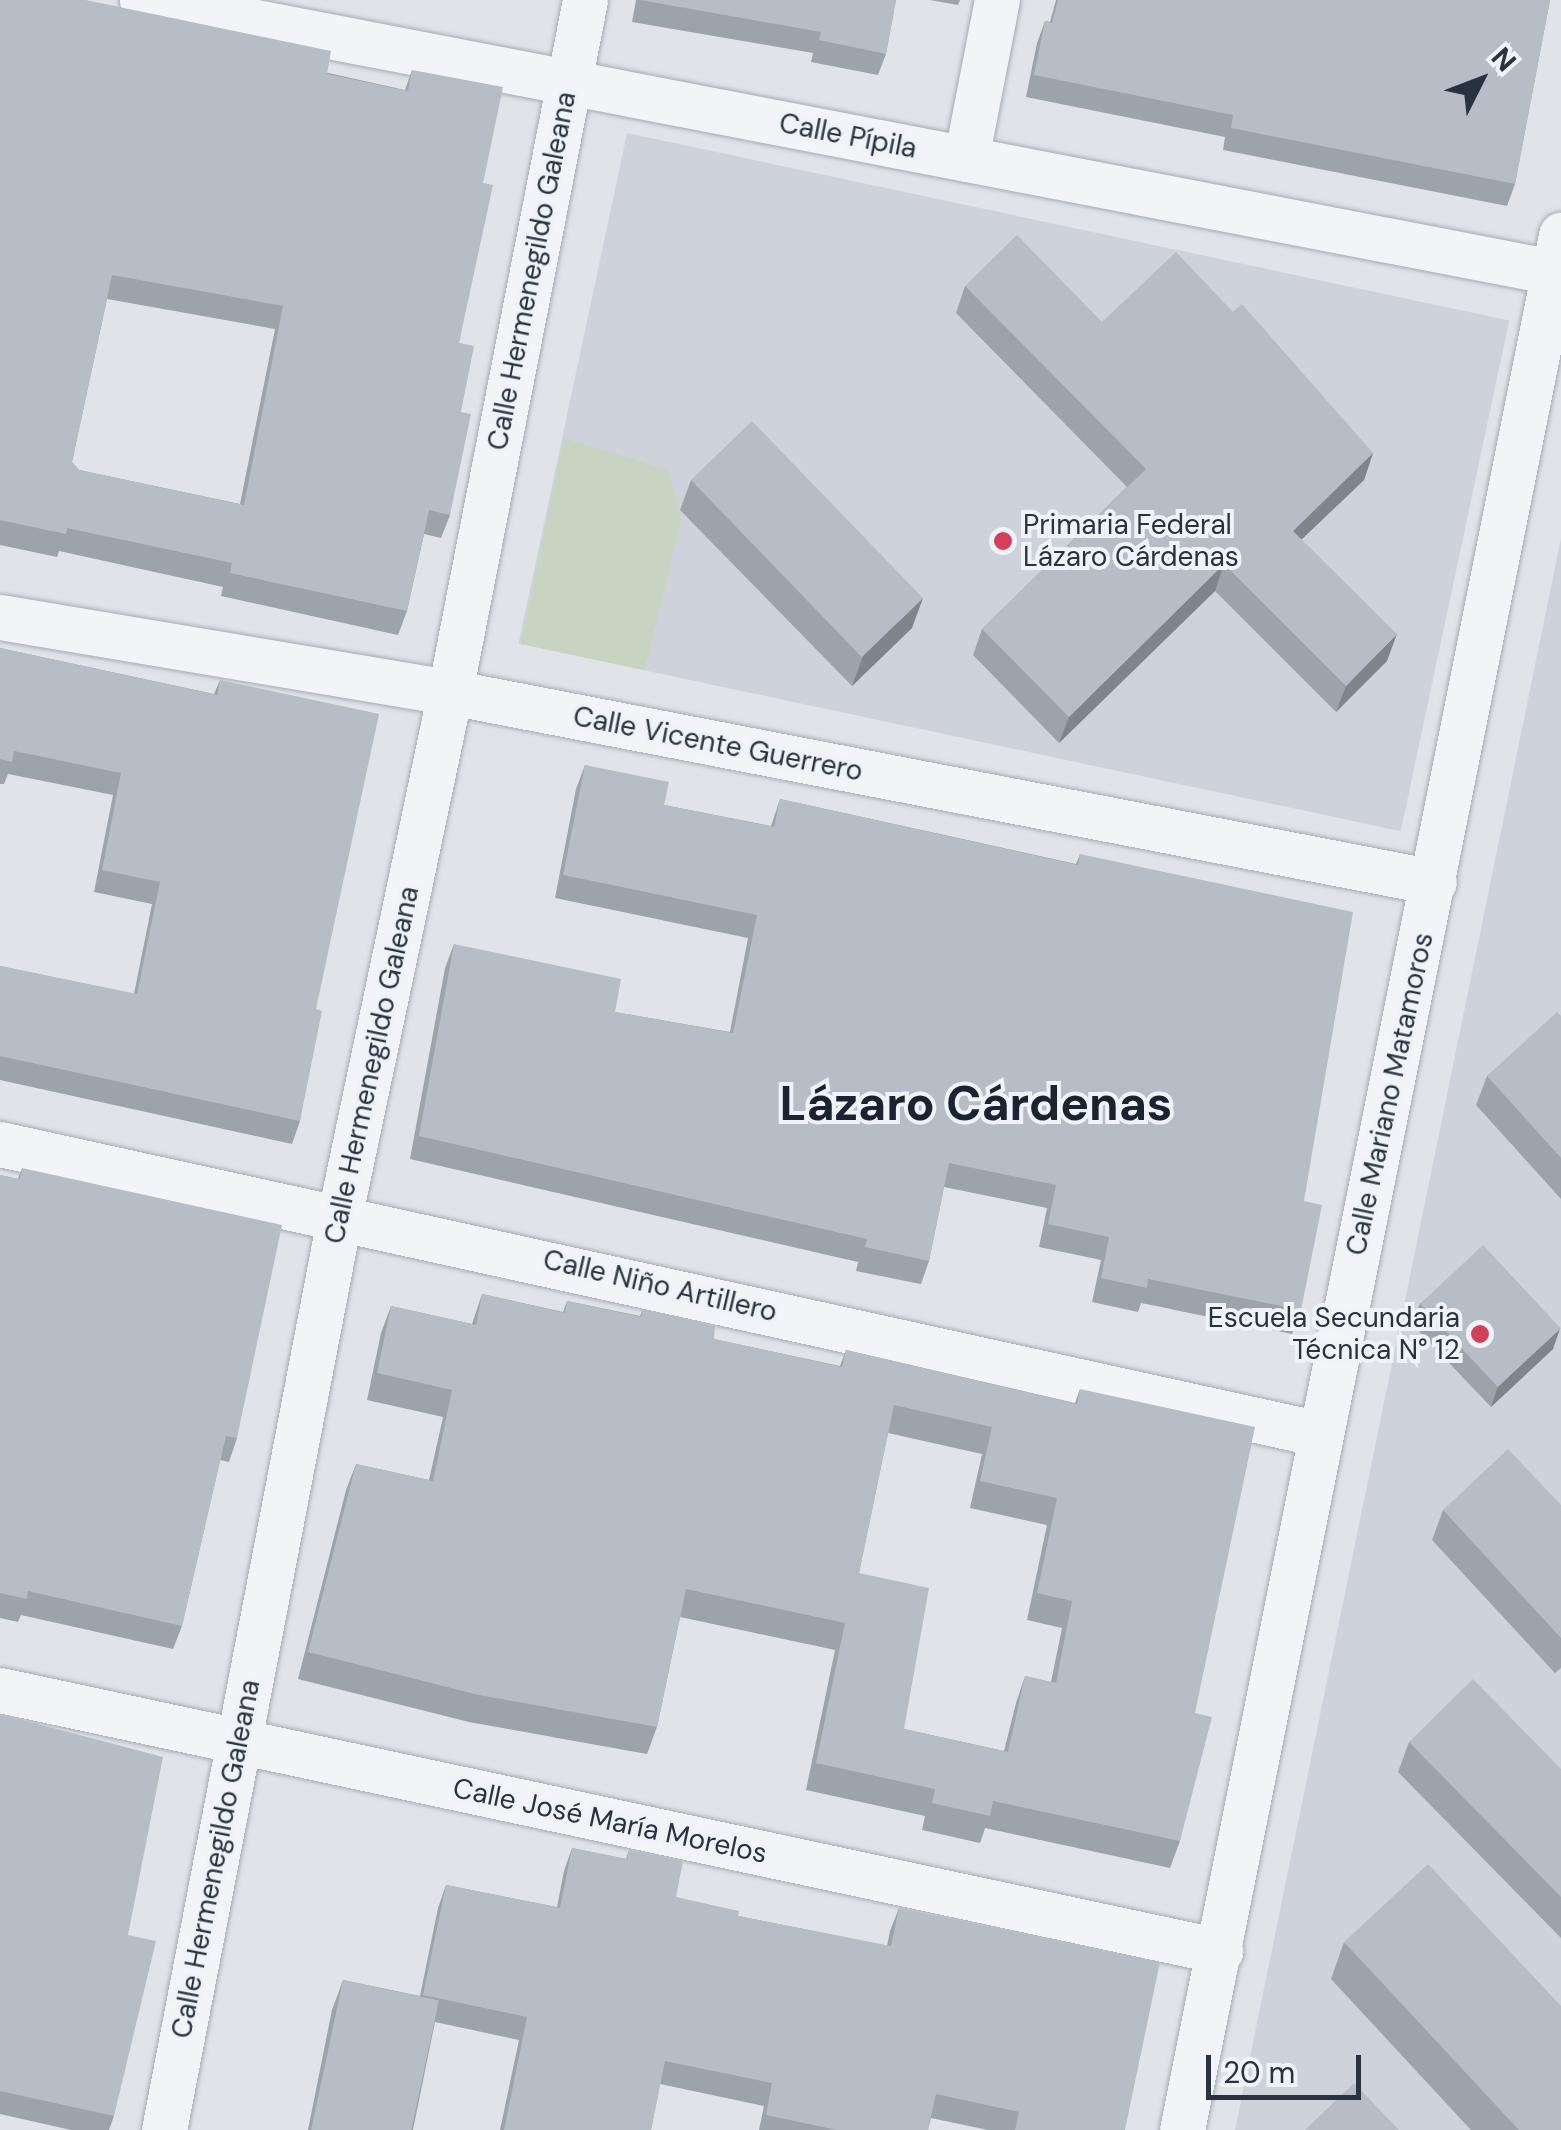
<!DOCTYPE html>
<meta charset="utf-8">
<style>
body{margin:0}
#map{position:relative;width:1561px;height:2130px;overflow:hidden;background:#e0e4e9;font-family:"DM Sans",sans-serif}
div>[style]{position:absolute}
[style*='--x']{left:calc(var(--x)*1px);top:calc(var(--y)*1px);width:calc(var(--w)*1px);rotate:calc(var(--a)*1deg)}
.built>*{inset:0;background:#ced3db;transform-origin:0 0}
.green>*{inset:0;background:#c6d4c1}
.roads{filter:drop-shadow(0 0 2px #a5abb3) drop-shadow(0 0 2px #a5abb3)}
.minor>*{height:45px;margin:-22.5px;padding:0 22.5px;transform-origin:22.5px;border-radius:22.5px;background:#f3f4f7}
.wall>*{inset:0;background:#9da3aa}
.shaded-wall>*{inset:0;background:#80848b}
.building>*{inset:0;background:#b7bdc6;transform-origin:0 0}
.dots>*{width:28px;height:28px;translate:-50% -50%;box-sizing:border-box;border:5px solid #eff3f7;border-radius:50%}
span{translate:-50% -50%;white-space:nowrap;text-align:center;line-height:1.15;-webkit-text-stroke:8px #eff3f7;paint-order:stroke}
.street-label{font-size:28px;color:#283241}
.poi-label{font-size:28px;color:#283241}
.left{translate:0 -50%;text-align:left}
.right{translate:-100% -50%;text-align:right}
.town-label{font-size:48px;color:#1a2332;font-weight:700}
.north{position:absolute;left:1431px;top:30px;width:100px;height:100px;-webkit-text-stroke:8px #eff3f7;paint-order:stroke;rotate:48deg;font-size:28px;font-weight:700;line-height:40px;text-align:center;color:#283241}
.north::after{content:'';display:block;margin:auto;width:35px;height:45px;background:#283241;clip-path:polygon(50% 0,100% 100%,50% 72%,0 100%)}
.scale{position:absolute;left:1206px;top:2055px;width:155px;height:45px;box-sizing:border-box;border:5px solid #283241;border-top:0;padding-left:12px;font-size:30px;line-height:35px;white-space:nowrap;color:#283241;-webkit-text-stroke:8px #eff3f7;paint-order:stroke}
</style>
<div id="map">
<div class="built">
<div style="left:627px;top:133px;width:902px;height:522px;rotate:12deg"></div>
<div style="clip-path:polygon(1561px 538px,1561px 2130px,1235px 2130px)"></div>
</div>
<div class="green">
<div style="clip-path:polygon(564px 438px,668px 470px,681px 520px,645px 670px,521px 644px)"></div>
</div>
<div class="roads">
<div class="minor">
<div style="--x:142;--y:0;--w:1437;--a:10.91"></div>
<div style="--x:966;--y:159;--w:162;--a:-79"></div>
<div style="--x:0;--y:617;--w:456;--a:9.5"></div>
<div style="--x:450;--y:692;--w:1002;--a:10.93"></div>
<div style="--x:0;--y:1144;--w:1351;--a:12.39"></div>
<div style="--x:0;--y:1690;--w:1248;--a:12.08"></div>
<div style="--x:164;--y:2130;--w:933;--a:-79.12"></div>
<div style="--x:340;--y:1214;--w:533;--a:-78.1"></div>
<div style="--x:450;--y:692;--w:705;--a:-78.96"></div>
<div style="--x:1182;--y:2130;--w:1933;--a:-78.69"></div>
</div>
</div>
<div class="wall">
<div style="clip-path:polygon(evenodd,0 0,405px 90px,412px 70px,483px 183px,459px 343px,461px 412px,450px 515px,441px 538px,424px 534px,407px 611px,398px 635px,221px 596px,223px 587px,59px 551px,57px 557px,0 545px,0 0,107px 299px,275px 329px,240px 504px,79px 470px,72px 462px,107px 299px)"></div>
<div style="clip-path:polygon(636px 0,896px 0,886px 54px,878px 75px,811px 62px,813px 53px,632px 22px)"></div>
<div style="clip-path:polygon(930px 0,960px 0,958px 5px)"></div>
<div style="clip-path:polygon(1056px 0,1550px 0,1515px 184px,1507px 206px,1223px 150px,1225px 137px,1026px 97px,1037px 43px,1045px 21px,1050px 22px)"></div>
<div style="clip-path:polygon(965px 286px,1102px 322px,1233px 312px,1373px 453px,1364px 480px,1301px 540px,1387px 661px,1336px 712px,1215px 591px,1059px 743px,973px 655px,982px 629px,1127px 487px,956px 313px)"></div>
<div style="clip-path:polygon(691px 480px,912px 628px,852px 686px,680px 510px)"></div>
<div style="clip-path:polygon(0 648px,214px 694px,220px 680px,316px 1009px,300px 1121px,292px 1144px,0 1080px,0 966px,134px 994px,152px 904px,94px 892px,113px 795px,8px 774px,4px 784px,0 784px)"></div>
<div style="clip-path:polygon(585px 765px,664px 805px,771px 826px,780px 799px,1076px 864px,1080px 854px,1304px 1201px,1301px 1310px,1292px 1334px,1141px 1303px,1138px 1312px,1092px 1302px,1101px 1260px,1039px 1247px,1047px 1208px,944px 1187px,929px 1261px,921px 1284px,856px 1271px,858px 1262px,410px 1159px,445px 968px,454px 944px,615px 1012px,730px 1032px,748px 938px,555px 898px,576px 789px)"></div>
<div style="clip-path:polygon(1561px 1016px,1561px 1199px,1476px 1105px,1487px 1076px)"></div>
<div style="clip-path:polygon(22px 1168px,237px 1438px,229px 1462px,220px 1460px,182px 1626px,173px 1649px,21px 1615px,18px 1622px,0 1618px,0 1175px,18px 1179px)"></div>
<div style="clip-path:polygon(evenodd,482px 1294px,563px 1312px,567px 1301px,640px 1316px,643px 1309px,714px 1339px,840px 1366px,846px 1350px,1075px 1403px,1080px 1389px,1195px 1713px,1180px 1841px,1170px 1868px,985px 1828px,980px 1843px,922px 1830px,925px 1816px,806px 1790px,835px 1650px,680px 1617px,657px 1727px,647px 1754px,469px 1722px,298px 1679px,346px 1490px,356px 1464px,429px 1480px,443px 1417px,367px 1400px,381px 1333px,391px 1306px,472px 1324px,482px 1294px,888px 1433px,982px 1454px,970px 1508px,1047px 1525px,1027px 1620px,1062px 1628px,1051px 1682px,1025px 1676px,1016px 1703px,1004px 1751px,904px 1729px,859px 1573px,888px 1433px)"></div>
<div style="clip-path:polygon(1420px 1303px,1553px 1349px,1491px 1407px,1412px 1324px)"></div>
<div style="clip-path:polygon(1561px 1505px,1561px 1668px,1555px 1673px,1432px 1540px,1443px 1510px)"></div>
<div style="clip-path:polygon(0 1714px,128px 1935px,114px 2116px,109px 2130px,71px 2130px,0 2114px)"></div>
<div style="clip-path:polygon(1409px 1742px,1561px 1769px,1561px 1938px,1398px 1772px)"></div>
<div style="clip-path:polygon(572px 1848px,626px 1859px,629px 1850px,676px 1897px,738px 1916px,887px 1946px,890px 1931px,899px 1908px,1125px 2130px,988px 2130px,931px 2118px,928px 2130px,759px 2130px,764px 2106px,660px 2084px,651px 2130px,500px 2130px,519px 2040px,435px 2022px,413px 2130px,308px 2130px,332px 2010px,343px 1980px,420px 1996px,438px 1908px,446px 1885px,557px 1907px,564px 1871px)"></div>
<div style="clip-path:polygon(1344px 1942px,1561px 2130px,1471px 2130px,1331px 1979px)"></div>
</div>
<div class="shaded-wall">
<div style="clip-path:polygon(1373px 453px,1364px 480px,1283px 557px,1293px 531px)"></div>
<div style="clip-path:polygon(1224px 564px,1215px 591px,1059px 743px,1069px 717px)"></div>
<div style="clip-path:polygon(923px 598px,912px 628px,852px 686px,863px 656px)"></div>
<div style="clip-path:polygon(1397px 634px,1387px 661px,1336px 712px,1346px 686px)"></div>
<div style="clip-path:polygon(1560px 1329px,1553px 1349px,1491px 1407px,1498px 1386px)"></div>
</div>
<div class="building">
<div style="clip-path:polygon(evenodd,0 0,86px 0,331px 51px,327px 74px,408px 91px,412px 70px,503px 87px,483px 183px,493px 185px,459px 343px,474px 346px,461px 412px,471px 414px,450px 515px,429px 510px,407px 611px,230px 573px,232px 563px,67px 528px,66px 534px,0 520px,0 0,112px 275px,283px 306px,244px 505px,79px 470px,72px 462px,112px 275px)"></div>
<div style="clip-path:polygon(640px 0,896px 0,886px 54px,819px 40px,821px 32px)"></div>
<div style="clip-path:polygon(1058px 0,1550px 0,1515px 184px,1231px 128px,1233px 115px,1034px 75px,1045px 21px,1052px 23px)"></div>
<div style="clip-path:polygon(1017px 235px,1102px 322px,1176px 252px,1233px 312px,1242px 304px,1373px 453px,1293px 531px,1397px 634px,1346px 686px,1224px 564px,1069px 717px,982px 629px,1146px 469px,965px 286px)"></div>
<div style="left:752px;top:421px;width:246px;height:85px;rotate:46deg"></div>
<div style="clip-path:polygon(0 648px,217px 695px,220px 680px,379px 714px,316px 1009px,322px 1011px,300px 1121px,0 1056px,0 966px,137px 994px,160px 882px,102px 870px,121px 773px,14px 751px,12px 762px,0 759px)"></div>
<div style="clip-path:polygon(585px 765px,669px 782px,664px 805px,774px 827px,780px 799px,1078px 865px,1080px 854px,1353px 912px,1304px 1201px,1322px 1205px,1301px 1310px,1148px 1279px,1147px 1288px,1101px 1278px,1109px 1237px,1048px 1224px,1056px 1185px,949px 1163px,929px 1261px,865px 1247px,867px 1239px,419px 1136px,454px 944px,621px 979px,615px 1012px,733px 1033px,757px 915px,563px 875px)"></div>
<div style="clip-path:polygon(1557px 1012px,1561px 1016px,1561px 1158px,1487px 1076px)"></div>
<div style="clip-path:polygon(22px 1168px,282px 1225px,237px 1438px,226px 1436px,182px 1626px,28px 1591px,27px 1599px,0 1593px,0 1175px,20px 1179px)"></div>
<div style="left:1483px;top:1245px;width:114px;height:86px;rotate:47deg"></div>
<div style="clip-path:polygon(evenodd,482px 1294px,565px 1313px,567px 1301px,641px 1317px,643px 1309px,715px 1326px,714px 1339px,842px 1367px,846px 1350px,1077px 1404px,1080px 1389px,1255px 1427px,1195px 1713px,1212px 1717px,1180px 1841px,993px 1801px,990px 1816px,932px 1803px,935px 1789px,816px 1763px,845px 1623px,686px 1589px,657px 1727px,479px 1695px,308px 1652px,356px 1464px,433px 1481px,452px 1390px,377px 1373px,391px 1306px,476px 1325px,482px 1294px,894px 1405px,992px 1427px,980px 1481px,1057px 1498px,1037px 1593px,1072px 1601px,1056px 1683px,1025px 1676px,1008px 1752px,904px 1729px,929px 1588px,859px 1573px,894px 1405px)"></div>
<div style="clip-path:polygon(1508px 1449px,1561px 1505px,1561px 1638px,1443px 1510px)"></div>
<div style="clip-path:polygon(1473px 1679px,1561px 1769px,1561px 1897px,1409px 1742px)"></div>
<div style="clip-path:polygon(0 1714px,163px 1757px,128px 1935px,156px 1941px,114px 2116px,0 2091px)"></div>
<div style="clip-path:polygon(572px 1848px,627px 1859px,629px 1850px,683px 1861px,676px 1897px,739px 1911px,738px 1916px,891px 1946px,899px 1908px,1160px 1962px,1125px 2130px,1015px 2130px,1019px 2112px,936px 2094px,928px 2130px,837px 2130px,766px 2115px,772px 2083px,665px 2061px,651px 2130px,504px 2130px,527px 2017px,423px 1995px,446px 1885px,560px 1908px)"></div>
<div style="clip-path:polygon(1428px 1864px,1561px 2006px,1561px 2130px,1519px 2130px,1344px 1942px)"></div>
<div style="left:343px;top:1980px;width:98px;height:153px;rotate:12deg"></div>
<div style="clip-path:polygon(1354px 2083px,1399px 2130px,1305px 2130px)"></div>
</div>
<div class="dots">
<div style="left:1003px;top:541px;background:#d34059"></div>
<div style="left:1480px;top:1334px;background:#d34059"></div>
</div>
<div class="street-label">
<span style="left:848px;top:136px;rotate:11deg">Calle Pípila</span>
<span style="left:532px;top:271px;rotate:-79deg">Calle Hermenegildo Galeana</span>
<span style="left:718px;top:744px;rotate:11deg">Calle Vicente Guerrero</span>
<span style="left:372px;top:1065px;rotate:-78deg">Calle Hermenegildo Galeana</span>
<span style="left:1390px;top:1094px;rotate:-78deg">Calle Mariano Matamoros</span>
<span style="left:660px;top:1286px;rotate:13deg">Calle Niño Artillero</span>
<span style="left:610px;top:1821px;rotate:12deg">Calle José María Morelos</span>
<span style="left:216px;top:1859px;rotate:-79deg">Calle Hermenegildo Galeana</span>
</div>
<div class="poi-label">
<span class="left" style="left:1023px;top:541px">Primaria Federal<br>Lázaro Cárdenas</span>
<span class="right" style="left:1460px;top:1334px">Escuela Secundaria<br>Técnica N° 12</span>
</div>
<div class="town-label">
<span style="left:976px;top:1104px">Lázaro Cárdenas</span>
</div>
<div class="north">N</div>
<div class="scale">20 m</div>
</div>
